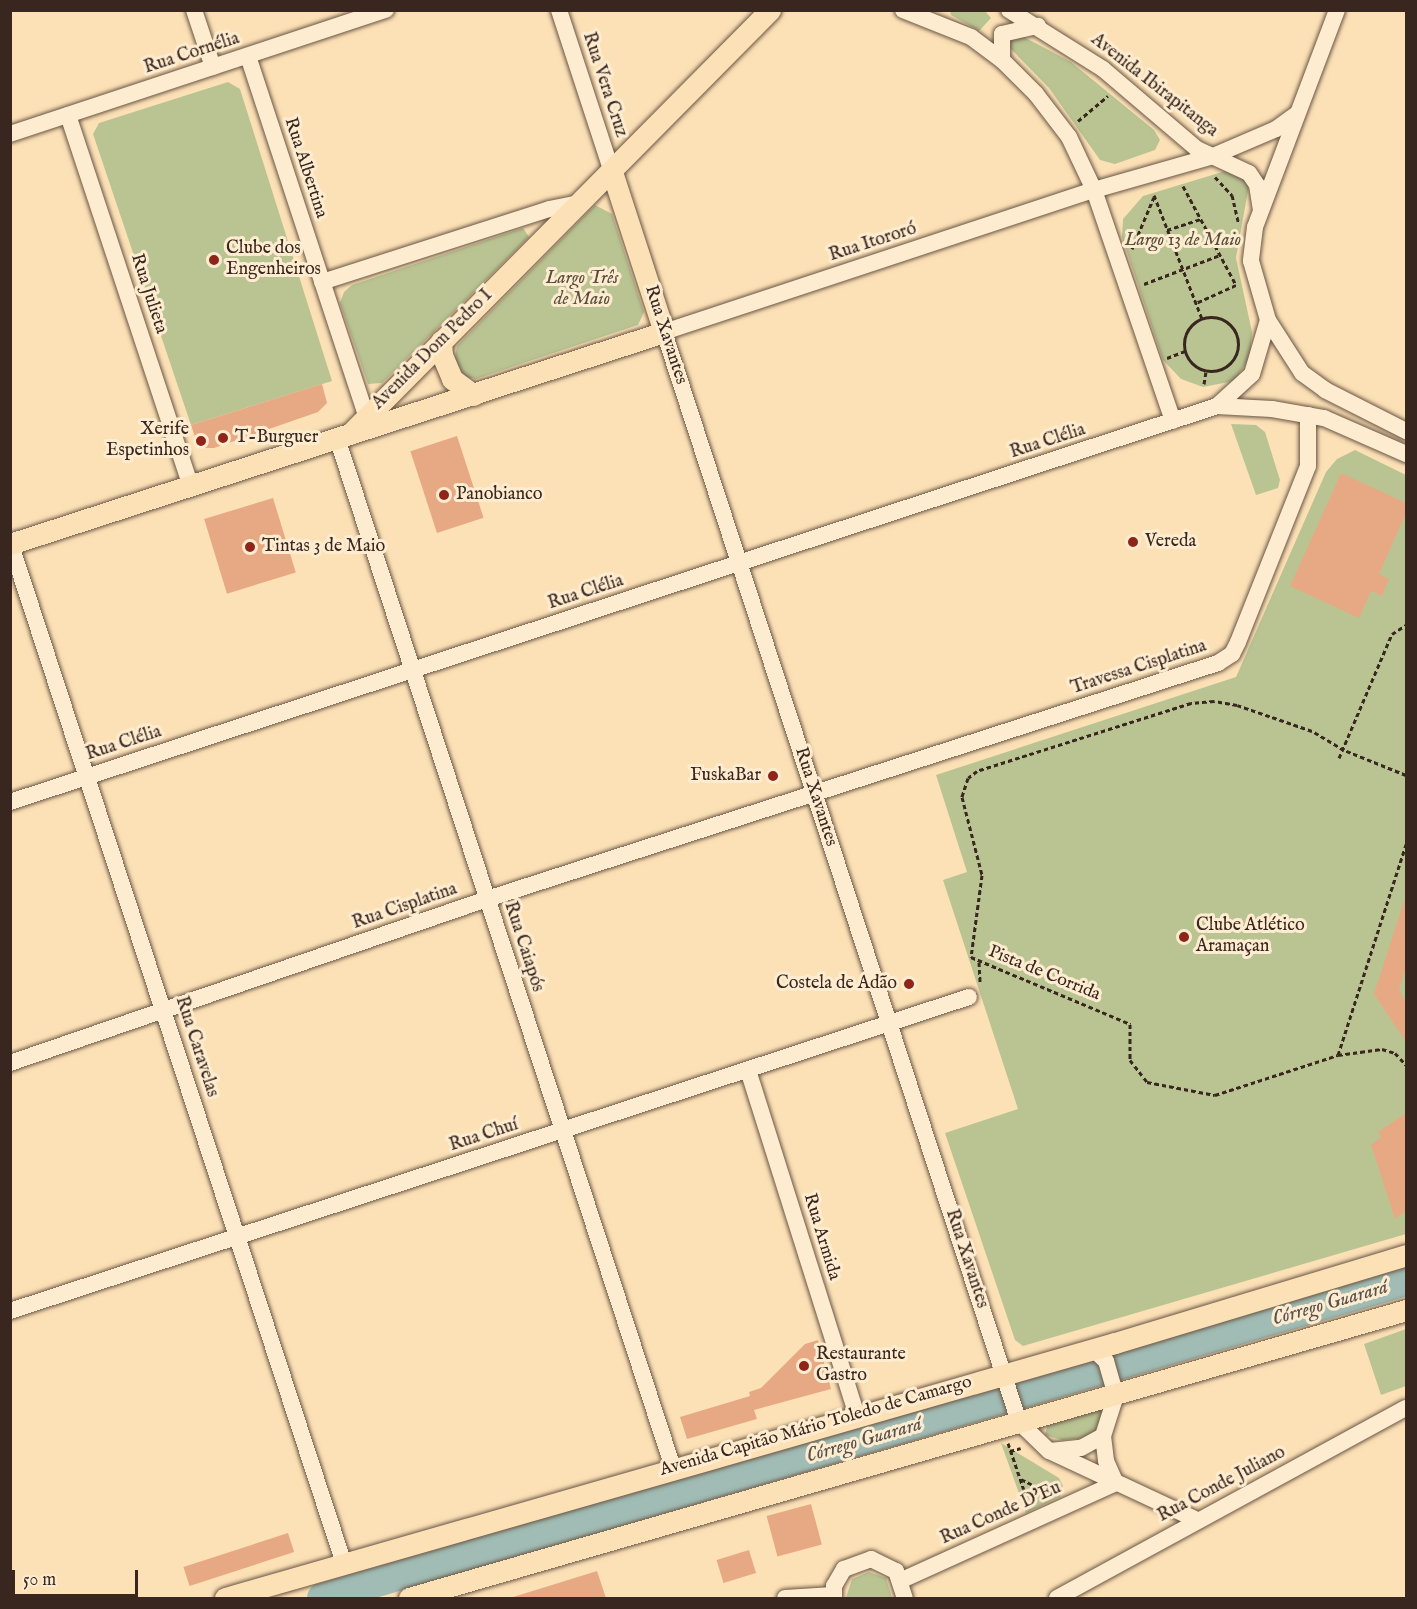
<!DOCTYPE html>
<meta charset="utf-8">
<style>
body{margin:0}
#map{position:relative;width:1417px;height:1609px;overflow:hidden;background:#fde1b6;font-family:"IM FELL English",serif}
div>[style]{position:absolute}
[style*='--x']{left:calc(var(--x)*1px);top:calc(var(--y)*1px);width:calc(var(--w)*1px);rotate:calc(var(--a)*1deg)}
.green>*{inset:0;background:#bac492}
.river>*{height:30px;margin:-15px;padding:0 15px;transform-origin:15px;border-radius:15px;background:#a0bcb4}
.building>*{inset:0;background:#e7a984;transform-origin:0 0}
.path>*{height:3px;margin-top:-1.5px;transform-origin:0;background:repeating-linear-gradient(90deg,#38261f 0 4.5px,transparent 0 7.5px)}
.path>.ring{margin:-1.5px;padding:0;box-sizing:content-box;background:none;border:3px solid #38261f;border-radius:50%}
.roads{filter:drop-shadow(0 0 2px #695545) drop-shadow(0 0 2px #695545)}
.minor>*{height:16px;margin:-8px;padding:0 8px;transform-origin:8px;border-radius:8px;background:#feecd0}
.major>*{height:21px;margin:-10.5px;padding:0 10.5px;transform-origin:10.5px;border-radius:10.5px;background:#fde1b6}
.dots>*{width:16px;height:16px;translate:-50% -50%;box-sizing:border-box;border:3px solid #feecd0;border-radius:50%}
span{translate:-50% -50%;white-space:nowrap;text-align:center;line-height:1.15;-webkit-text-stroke:6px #feecd0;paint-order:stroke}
.street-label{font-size:18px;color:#38261f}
.park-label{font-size:18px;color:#584e3c;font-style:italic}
.poi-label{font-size:18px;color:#38261f}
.left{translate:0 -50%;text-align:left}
.right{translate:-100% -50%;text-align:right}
.water-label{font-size:20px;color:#57534c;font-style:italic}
.frame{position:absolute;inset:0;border:12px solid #38261f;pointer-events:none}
.scale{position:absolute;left:12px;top:1570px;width:126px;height:27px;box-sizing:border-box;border:3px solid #38261f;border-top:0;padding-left:8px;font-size:18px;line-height:21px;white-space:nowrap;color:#38261f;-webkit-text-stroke:4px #feecd0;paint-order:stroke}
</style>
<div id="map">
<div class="green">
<div style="clip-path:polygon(950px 11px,985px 11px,991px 18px,979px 31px,951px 15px)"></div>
<div style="clip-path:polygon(1022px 36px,1071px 62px,1154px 130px,1160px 140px,1155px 150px,1115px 164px,1100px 160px,1049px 88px,1009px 47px,1009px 39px)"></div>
<div style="clip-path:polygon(228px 82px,240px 89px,332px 381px,191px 425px,93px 134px,99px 123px)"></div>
<div style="clip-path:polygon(1232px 169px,1249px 185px,1236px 258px,1252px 332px,1250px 358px,1234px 381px,1203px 387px,1181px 379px,1163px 360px,1122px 237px,1123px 219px,1143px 196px)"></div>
<div style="clip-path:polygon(595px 205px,612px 214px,644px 312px,638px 325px,476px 379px,466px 377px,454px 363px,457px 346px)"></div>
<div style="clip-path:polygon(523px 228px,529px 237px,382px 383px,368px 384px,340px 303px,344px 292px,352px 285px)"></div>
<div style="clip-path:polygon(1231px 424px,1256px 425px,1265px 432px,1280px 480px,1278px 488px,1256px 495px)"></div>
<div style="clip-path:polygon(1355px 450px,1406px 475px,1406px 1234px,1023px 1346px,1015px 1340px,945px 1133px,1018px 1109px,943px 880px,967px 872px,936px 775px,1236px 677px,1326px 472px,1337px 459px)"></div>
<div style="clip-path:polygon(1406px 1329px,1406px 1386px,1381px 1395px,1364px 1344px)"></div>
<div style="clip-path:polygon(1098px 1409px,1103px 1411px,1096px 1431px,1086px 1438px,1062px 1440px,1045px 1435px,1048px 1423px)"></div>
<div style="clip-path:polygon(1001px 1443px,1059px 1478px,1063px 1486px,1060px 1497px,1026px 1513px)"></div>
<div style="clip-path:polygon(869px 1572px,886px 1578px,892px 1598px,846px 1598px,852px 1579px)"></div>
</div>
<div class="river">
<div style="--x:322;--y:1598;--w:1129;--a:-16.3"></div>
</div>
<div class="building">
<div style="clip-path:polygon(322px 384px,327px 403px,318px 412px,214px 448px,204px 448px,196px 440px,191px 425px)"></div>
<div style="left:457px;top:436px;width:86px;height:49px;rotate:72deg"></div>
<div style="clip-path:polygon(1341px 473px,1406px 503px,1406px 513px,1379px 574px,1389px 579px,1382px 596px,1371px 591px,1359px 618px,1290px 586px)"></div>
<div style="left:273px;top:498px;width:78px;height:72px;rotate:73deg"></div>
<div style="clip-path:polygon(1406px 895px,1406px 967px,1399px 990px,1406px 1002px,1406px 1042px,1374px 994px)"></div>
<div style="clip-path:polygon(1406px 1113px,1406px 1211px,1395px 1219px,1371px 1145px,1381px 1137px,1378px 1132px)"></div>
<div style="clip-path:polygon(818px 1340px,831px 1389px,754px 1410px,757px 1419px,687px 1439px,680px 1417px,750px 1396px,749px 1392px,761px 1388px,805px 1344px)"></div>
<div style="left:811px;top:1504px;width:42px;height:46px;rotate:75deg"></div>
<div style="left:288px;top:1533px;width:20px;height:110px;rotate:72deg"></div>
<div style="left:749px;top:1550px;width:24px;height:34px;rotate:73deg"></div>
<div style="clip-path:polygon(597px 1571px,606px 1598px,510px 1598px)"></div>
</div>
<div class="path">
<div style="--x:1078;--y:121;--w:39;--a:-40"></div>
<div style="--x:1215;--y:177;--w:25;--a:47"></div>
<div style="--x:1232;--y:195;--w:28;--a:77"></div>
<div style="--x:1183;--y:186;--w:112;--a:61.8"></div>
<div style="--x:1236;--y:285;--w:44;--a:155.8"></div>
<div style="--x:1154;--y:195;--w:133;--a:68.8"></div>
<div style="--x:1167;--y:230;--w:35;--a:-18"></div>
<div style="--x:1132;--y:249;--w:56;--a:-67.1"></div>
<div style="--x:1144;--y:284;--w:81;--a:-20.9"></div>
<div class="ring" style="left:1184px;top:317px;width:51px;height:51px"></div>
<div style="--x:1167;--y:358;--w:19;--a:-21"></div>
<div style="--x:1204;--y:384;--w:13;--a:-81"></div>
<div style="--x:1339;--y:758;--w:135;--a:-66.9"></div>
<div style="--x:1392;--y:634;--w:17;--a:-33"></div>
<div style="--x:1406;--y:775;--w:67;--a:-158"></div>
<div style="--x:1344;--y:750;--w:37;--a:-149"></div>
<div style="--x:1312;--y:731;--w:79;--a:-160.9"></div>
<div style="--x:1237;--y:705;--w:23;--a:-170"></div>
<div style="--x:1214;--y:701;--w:23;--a:175"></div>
<div style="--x:1191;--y:703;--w:225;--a:162.4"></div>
<div style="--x:977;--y:771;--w:11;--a:142"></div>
<div style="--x:968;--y:778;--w:20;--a:108"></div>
<div style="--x:962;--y:797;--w:81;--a:75.6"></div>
<div style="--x:982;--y:875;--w:83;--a:97.6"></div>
<div style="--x:971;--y:957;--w:173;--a:22.8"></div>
<div style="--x:1130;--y:1024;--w:36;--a:90"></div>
<div style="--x:1130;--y:1060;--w:28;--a:52"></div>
<div style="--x:1147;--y:1082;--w:69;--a:10.8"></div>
<div style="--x:1215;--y:1095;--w:129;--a:-18"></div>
<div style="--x:1338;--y:1055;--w:44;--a:-7.8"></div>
<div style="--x:1382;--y:1049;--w:14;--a:17"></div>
<div style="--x:1395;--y:1053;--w:16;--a:47"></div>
<div style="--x:979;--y:962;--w:22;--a:87"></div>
<div style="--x:1338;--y:1055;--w:222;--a:-72.1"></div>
<div style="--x:1008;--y:1443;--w:65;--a:71.3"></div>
<div style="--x:1010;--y:1451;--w:11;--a:-15"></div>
<div style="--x:1021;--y:1479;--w:33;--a:27"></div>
</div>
<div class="roads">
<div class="minor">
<div style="--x:194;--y:10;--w:60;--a:71.6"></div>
<div style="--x:559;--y:10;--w:170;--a:71.9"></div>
<div style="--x:903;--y:10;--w:73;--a:21.7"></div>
<div style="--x:971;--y:37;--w:39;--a:37"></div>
<div style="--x:1002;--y:60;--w:48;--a:45"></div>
<div style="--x:1036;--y:94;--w:54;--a:52.5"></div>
<div style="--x:1069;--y:137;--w:59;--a:64.7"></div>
<div style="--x:1094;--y:190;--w:244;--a:71.1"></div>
<div style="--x:1009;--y:10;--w:111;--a:32.1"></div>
<div style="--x:1103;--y:69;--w:123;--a:40.4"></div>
<div style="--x:1197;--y:149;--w:57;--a:24.8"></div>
<div style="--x:1249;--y:173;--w:14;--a:56"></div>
<div style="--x:1257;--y:185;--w:24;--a:81"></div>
<div style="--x:1337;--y:10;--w:232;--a:110.7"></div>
<div style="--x:1255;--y:227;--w:34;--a:97"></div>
<div style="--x:1251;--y:261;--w:61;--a:73.9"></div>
<div style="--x:1268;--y:320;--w:63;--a:57.3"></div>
<div style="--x:1302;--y:373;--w:29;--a:36"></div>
<div style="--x:1325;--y:390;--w:91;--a:26.8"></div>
<div style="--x:248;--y:56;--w:388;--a:71.8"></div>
<div style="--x:1002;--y:60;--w:26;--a:-90"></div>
<div style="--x:1002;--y:34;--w:37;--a:-13"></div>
<div style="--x:68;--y:115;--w:391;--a:71.7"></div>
<div style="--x:10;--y:134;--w:396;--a:-18.3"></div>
<div style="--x:322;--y:282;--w:238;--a:-17.8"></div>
<div style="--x:549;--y:209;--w:33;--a:-11"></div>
<div style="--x:1217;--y:406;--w:55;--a:3.1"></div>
<div style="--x:1272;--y:409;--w:53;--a:9.8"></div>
<div style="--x:1324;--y:418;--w:90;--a:23.7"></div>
<div style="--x:337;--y:438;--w:1083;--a:71.93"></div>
<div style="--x:10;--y:542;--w:1075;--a:71.9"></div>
<div style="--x:10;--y:802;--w:1270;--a:-18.16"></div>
<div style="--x:1217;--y:406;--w:47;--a:-42.4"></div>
<div style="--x:1252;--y:374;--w:56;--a:-73.5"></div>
<div style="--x:10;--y:1063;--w:504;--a:-18.97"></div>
<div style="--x:487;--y:899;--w:768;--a:-17.89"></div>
<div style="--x:1218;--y:663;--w:17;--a:-33"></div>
<div style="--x:1232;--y:654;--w:13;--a:-63"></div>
<div style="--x:1238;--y:642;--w:189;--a:-68.3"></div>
<div style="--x:1308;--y:466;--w:51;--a:-90"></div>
<div style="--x:748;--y:1070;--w:362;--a:72.5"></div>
<div style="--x:10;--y:1311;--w:1009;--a:-18.13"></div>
<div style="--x:1093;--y:1349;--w:18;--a:43"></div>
<div style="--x:1106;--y:1361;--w:35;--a:74"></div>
<div style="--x:1116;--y:1395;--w:43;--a:107.6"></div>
<div style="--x:1103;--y:1436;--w:25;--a:83"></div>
<div style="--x:1106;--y:1461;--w:24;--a:66"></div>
<div style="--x:1050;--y:1451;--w:31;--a:-6"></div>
<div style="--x:1081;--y:1448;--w:25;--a:-29"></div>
<div style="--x:1197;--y:1520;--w:163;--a:-155"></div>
<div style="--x:1049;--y:1451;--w:42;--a:-136"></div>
<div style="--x:1019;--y:1422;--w:1146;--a:-108.04"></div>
<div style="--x:664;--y:332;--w:453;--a:-18.3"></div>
<div style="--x:1094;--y:190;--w:124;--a:-15.9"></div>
<div style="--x:1213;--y:156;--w:69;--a:-23.2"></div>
<div style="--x:1276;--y:129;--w:26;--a:-36"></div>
<div style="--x:902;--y:1580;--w:235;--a:-24.4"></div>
<div style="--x:785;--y:1598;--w:48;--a:-3.6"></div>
<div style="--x:834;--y:1598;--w:12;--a:-90"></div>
<div style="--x:834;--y:1586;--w:20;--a:-60"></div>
<div style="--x:844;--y:1569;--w:29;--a:-20"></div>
<div style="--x:871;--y:1559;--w:28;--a:26"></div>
<div style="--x:896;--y:1571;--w:28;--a:72"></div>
<div style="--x:1057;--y:1598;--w:397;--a:-28.6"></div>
</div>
<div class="major">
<div style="--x:441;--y:341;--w:14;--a:86"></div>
<div style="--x:442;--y:355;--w:26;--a:67"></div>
<div style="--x:452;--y:379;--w:27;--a:36"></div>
<div style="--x:350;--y:434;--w:597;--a:-45.27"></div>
<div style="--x:10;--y:544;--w:688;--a:-17.96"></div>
<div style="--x:664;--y:332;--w:168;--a:-108"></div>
<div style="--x:225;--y:1598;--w:926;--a:-15.99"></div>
<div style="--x:1115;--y:1343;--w:304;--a:-16.8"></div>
<div style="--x:409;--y:1598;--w:1038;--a:-16.11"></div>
</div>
</div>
<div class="dots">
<div style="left:214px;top:260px;background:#8f2418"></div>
<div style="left:223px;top:438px;background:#8f2418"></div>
<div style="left:201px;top:441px;background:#8f2418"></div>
<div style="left:444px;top:495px;background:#8f2418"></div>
<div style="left:1133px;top:542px;background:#8f2418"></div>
<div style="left:250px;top:547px;background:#8f2418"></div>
<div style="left:773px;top:776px;background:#8f2418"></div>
<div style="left:1184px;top:937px;background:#8f2418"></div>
<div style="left:909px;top:984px;background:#8f2418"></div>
<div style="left:804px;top:1366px;background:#8f2418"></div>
</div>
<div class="street-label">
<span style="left:192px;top:54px;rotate:-18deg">Rua Cornélia</span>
<span style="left:604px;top:85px;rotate:72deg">Rua Vera Cruz</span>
<span style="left:1154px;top:86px;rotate:38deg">Avenida Ibirapitanga</span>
<span style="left:305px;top:168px;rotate:72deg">Rua Albertina</span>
<span style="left:873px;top:243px;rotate:-18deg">Rua Itororó</span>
<span style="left:148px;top:294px;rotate:72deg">Rua Julieta</span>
<span style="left:665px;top:335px;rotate:72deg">Rua Xavantes</span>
<span style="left:433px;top:350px;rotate:-45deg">Avenida Dom Pedro I</span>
<span style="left:1048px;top:442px;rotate:-18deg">Rua Clélia</span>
<span style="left:586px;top:593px;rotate:-18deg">Rua Clélia</span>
<span style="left:1139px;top:668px;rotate:-18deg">Travessa Cisplatina</span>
<span style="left:124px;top:744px;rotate:-18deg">Rua Clélia</span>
<span style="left:815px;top:797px;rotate:72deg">Rua Xavantes</span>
<span style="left:405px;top:907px;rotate:-19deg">Rua Cisplatina</span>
<span style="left:523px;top:947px;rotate:72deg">Rua Caiapós</span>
<span style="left:1044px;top:974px;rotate:22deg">Pista de Corrida</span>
<span style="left:196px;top:1047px;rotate:72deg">Rua Caravelas</span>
<span style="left:484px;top:1136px;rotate:-18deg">Rua Chuí</span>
<span style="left:821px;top:1237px;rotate:73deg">Rua Armida</span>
<span style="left:966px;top:1259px;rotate:72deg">Rua Xavantes</span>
<span style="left:816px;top:1427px;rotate:-16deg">Avenida Capitão Mário Toledo de Camargo</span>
<span style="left:1222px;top:1485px;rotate:-28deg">Rua Conde Juliano</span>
<span style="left:1001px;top:1514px;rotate:-24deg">Rua Conde D'Eu</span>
</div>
<div class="park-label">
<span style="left:1183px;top:241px">Largo 13 de Maio</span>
<span style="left:582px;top:290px">Largo Três<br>de Maio</span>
</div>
<div class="poi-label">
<span class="left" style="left:226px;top:260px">Clube dos<br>Engenheiros</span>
<span class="right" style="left:189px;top:441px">Xerife<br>Espetinhos</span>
<span class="left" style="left:235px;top:438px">T-Burguer</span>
<span class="left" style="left:456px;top:495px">Panobianco</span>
<span class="left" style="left:1145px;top:542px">Vereda</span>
<span class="left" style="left:262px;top:547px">Tintas 3 de Maio</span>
<span class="right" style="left:761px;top:776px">FuskaBar</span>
<span class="left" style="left:1196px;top:937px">Clube Atlético<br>Aramaçan</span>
<span class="right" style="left:897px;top:984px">Costela de Adão</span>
<span class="left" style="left:816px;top:1366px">Restaurante<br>Gastro</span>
</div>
<div class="water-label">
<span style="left:1330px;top:1303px;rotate:-16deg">Córrego Guarará</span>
<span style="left:864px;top:1440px;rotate:-16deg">Córrego Guarará</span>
</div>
<div class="frame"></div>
<div class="scale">50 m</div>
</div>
